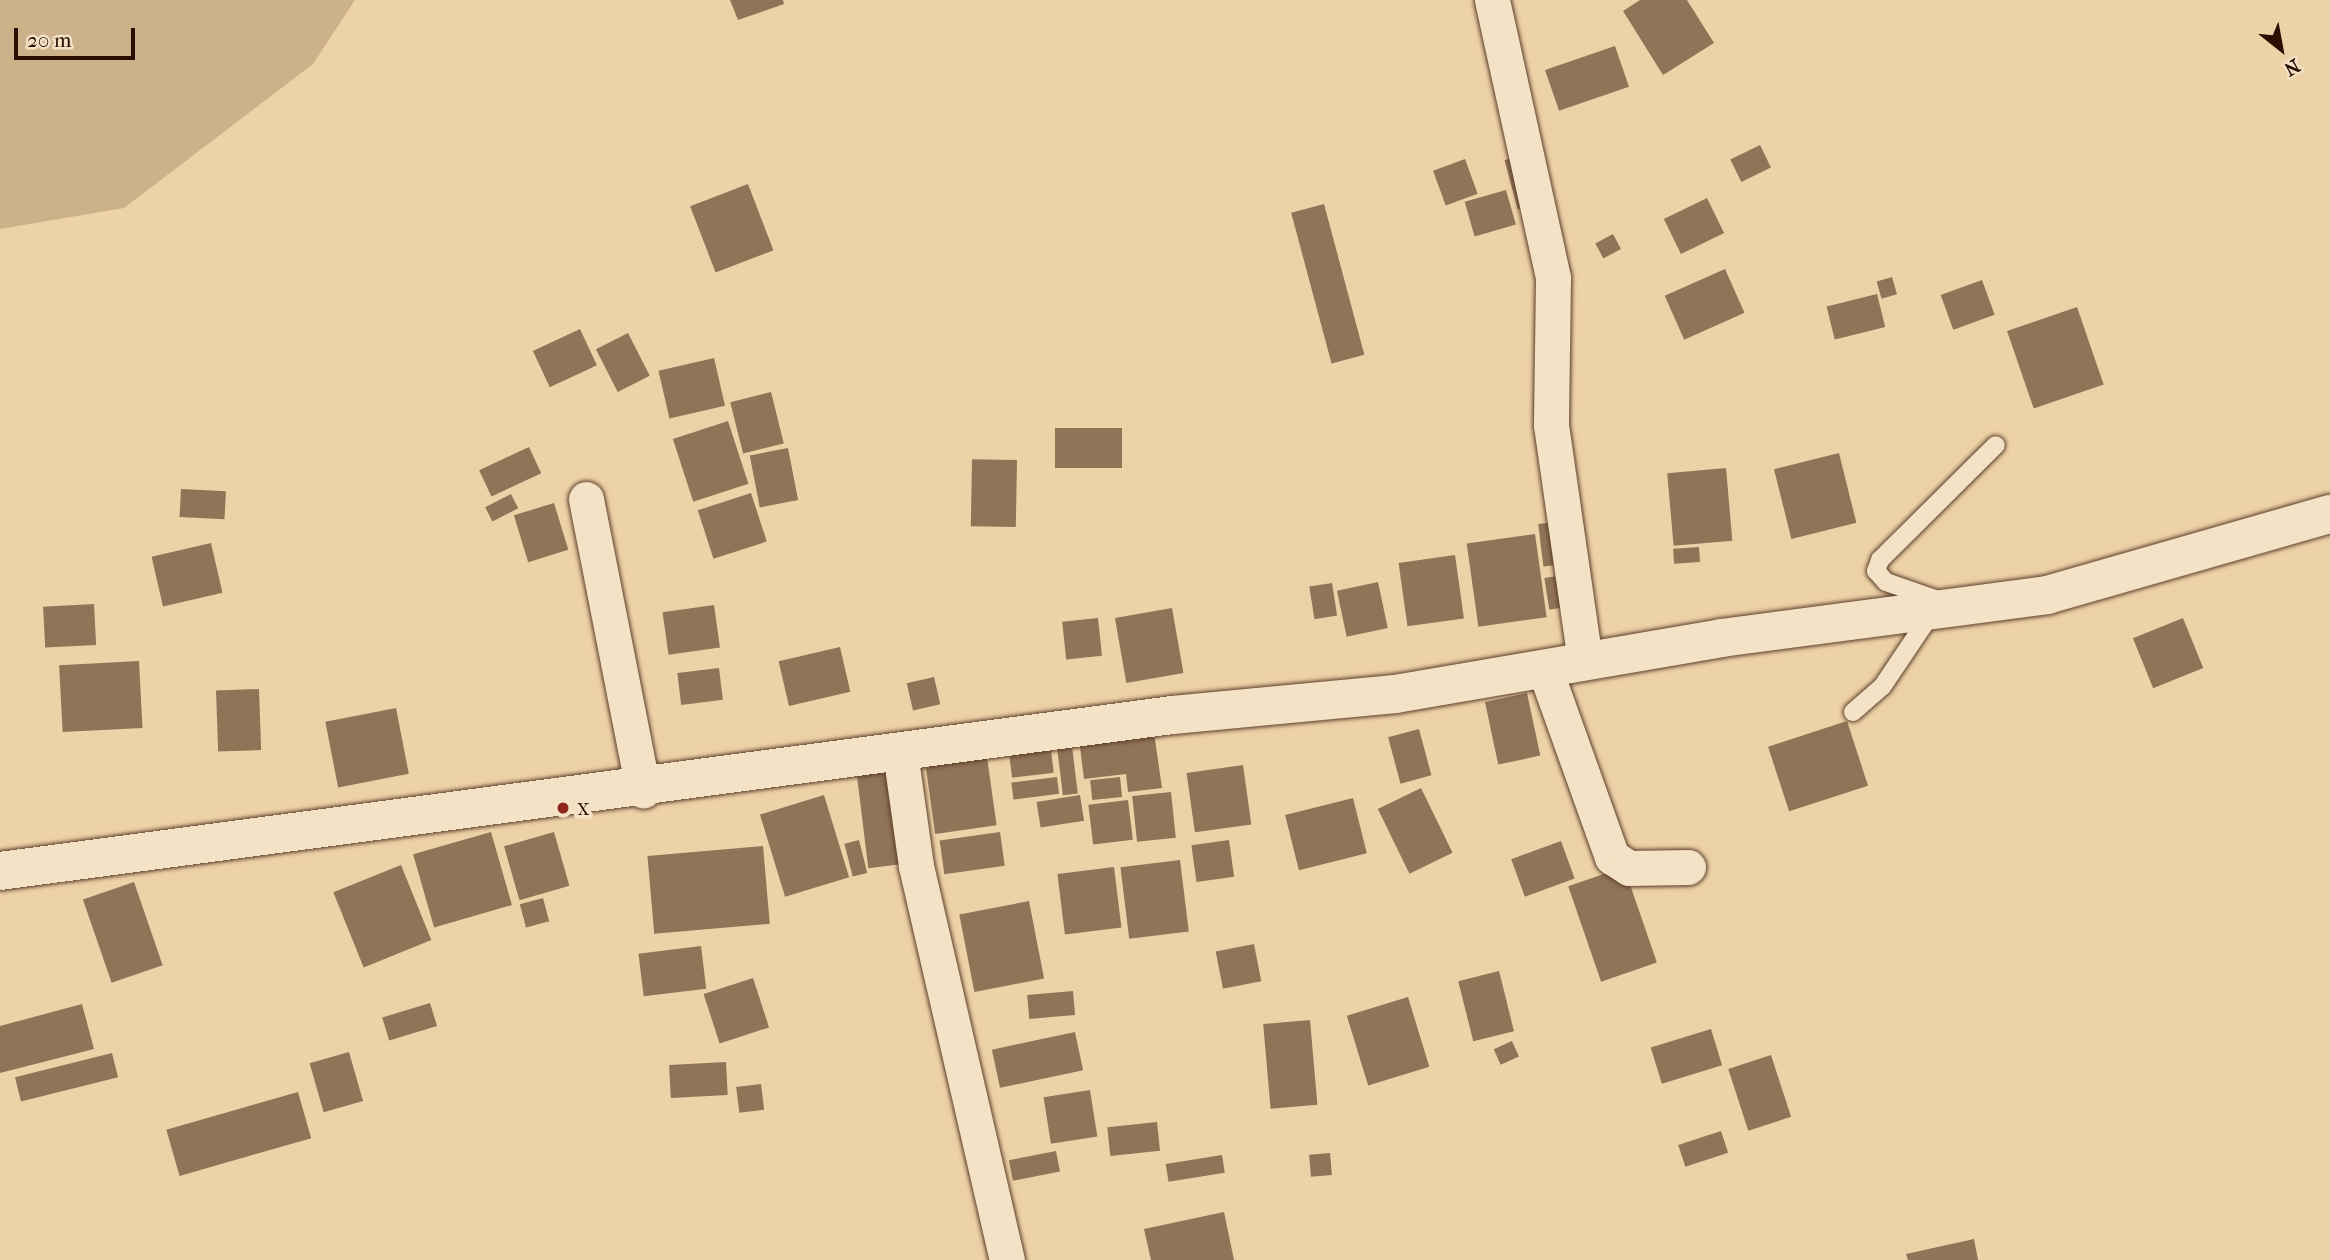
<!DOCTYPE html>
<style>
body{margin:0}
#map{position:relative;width:2330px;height:1260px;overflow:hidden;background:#eed2a7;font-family:"IM FELL French Canon",serif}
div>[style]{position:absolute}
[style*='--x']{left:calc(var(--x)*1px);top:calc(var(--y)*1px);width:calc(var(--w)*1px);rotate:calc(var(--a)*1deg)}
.green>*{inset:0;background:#cdb18b}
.building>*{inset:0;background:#907458;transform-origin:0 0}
.roads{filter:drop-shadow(0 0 2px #5c3f2b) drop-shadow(0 0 2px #5c3f2b)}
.lane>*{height:18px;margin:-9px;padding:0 9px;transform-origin:9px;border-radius:9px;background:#f4e2c6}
.street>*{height:35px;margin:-17.5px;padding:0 17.5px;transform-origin:17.5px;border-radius:17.5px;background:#f4e2c6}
.secondary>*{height:38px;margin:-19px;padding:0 19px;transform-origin:19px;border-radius:19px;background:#f4e2c6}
.dots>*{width:19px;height:19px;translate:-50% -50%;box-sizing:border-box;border:4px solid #f4e2c6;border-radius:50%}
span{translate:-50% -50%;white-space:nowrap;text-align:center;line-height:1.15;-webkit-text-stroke:7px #f4e2c6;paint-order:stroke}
.poi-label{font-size:24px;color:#2b0e02}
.left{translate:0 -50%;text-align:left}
.north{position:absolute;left:2246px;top:14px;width:70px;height:70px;-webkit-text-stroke:5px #f4e2c6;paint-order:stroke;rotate:149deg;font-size:19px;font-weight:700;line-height:28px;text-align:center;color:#2b0e02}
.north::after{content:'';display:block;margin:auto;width:24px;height:32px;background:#2b0e02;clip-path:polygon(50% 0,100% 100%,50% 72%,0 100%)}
.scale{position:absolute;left:14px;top:28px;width:121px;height:32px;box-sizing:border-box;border:4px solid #2b0e02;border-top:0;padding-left:9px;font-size:21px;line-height:24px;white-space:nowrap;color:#2b0e02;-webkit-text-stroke:5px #f4e2c6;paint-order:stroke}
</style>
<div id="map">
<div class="green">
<div style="clip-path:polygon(0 0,355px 0,313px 64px,124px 208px,0 229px)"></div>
</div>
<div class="building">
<div style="clip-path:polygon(730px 0,783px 0,784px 4px,738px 20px)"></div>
<div style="clip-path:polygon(1640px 0,1687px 0,1714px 43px,1663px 75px,1623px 11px)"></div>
<div style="left:1615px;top:46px;width:43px;height:74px;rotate:71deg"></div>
<div style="left:1760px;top:145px;width:25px;height:33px;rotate:64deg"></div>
<div style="left:1520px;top:156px;width:51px;height:16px;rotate:75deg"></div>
<div style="left:1465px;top:159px;width:37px;height:34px;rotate:70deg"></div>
<div style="left:748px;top:184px;width:71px;height:62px;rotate:69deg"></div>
<div style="left:1506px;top:190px;width:36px;height:43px;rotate:74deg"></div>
<div style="left:1707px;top:198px;width:39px;height:48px;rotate:64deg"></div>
<div style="left:1324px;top:204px;width:156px;height:34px;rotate:75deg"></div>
<div style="left:1613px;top:234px;width:17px;height:20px;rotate:62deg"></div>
<div style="left:1725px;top:269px;width:48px;height:66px;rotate:66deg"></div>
<div style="left:1892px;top:277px;width:18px;height:16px;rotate:74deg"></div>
<div style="left:1982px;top:280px;width:37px;height:44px;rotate:70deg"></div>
<div style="left:1877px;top:294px;width:34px;height:52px;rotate:76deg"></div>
<div style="left:2077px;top:307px;width:82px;height:74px;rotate:71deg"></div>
<div style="left:580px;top:329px;width:40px;height:52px;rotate:65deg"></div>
<div style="left:628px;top:333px;width:48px;height:36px;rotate:63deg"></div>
<div style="left:714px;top:358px;width:49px;height:57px;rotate:77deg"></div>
<div style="left:771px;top:392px;width:53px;height:42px;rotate:76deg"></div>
<div style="left:728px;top:421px;width:66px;height:58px;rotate:72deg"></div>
<div style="left:1055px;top:428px;width:67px;height:40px"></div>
<div style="left:529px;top:447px;width:29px;height:55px;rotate:65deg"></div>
<div style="left:788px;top:448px;width:53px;height:39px;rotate:79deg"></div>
<div style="left:1839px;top:453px;width:72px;height:67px;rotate:76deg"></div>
<div style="left:1017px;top:460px;width:67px;height:45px;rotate:91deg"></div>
<div style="left:1726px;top:468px;width:73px;height:59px;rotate:85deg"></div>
<div style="left:181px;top:489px;width:45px;height:28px;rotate:3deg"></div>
<div style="left:751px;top:493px;width:51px;height:56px;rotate:72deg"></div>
<div style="left:511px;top:494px;width:16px;height:29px;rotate:63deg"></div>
<div style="left:554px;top:503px;width:49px;height:42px;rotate:73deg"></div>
<div style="left:1562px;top:521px;width:43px;height:24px;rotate:83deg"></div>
<div style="left:1535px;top:534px;width:84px;height:69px;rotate:82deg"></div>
<div style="left:211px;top:543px;width:51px;height:61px;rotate:77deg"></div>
<div style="left:1699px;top:547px;width:15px;height:26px;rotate:86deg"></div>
<div style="left:1455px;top:555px;width:64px;height:57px;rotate:82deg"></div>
<div style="left:1570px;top:574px;width:32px;height:26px;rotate:81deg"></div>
<div style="left:1378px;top:582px;width:47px;height:42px;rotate:78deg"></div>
<div style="left:1332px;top:583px;width:33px;height:23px;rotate:81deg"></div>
<div style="left:94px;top:604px;width:41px;height:51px;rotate:87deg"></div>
<div style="left:714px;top:605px;width:43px;height:52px;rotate:82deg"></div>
<div style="left:1172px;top:608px;width:66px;height:58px;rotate:80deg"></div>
<div style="left:1098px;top:618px;width:38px;height:36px;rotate:84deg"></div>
<div style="left:2183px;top:618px;width:54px;height:54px;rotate:68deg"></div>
<div style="left:840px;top:647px;width:46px;height:63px;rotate:77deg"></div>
<div style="left:139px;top:661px;width:67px;height:80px;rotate:87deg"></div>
<div style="left:719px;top:668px;width:32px;height:42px;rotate:83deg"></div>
<div style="left:934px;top:677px;width:28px;height:28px;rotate:77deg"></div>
<div style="left:259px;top:689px;width:61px;height:43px;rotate:88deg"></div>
<div style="left:1527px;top:693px;width:64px;height:43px;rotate:78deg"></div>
<div style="left:396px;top:708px;width:67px;height:72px;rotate:79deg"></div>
<div style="clip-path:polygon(1152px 719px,1162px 788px,1128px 792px,1126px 774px,1084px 779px,1078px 731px)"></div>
<div style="left:1847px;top:721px;width:68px;height:83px;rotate:72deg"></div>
<div style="left:1419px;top:729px;width:48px;height:32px;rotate:75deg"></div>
<div style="left:1070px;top:730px;width:64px;height:15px;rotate:83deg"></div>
<div style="left:1049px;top:734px;width:39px;height:42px;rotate:83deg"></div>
<div style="left:987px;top:757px;width:69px;height:62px;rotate:82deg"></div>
<div style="left:1243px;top:765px;width:60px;height:57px;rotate:82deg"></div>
<div style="left:888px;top:766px;width:99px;height:32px;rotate:83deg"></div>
<div style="left:1057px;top:777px;width:17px;height:46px;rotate:83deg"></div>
<div style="left:1120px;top:777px;width:20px;height:30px;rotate:84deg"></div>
<div style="left:1421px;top:788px;width:72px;height:48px;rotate:64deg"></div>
<div style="left:1171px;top:792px;width:46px;height:39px;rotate:84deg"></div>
<div style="left:824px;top:795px;width:86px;height:67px;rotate:73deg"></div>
<div style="left:1080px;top:795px;width:26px;height:44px;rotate:81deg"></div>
<div style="left:1353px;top:798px;width:57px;height:70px;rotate:76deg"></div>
<div style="left:1128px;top:800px;width:40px;height:40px;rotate:83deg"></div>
<div style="left:491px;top:832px;width:76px;height:81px;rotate:74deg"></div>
<div style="left:554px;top:832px;width:56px;height:52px;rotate:74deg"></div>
<div style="left:1000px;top:832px;width:34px;height:61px;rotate:82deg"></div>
<div style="left:859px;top:840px;width:34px;height:15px;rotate:76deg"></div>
<div style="left:1229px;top:840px;width:37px;height:38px;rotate:82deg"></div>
<div style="left:1561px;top:841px;width:40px;height:53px;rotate:70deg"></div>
<div style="left:763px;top:846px;width:78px;height:116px;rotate:85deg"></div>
<div style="left:1180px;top:860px;width:72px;height:60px;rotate:83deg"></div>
<div style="left:401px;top:865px;width:81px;height:73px;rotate:68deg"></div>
<div style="left:1114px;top:867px;width:61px;height:57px;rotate:83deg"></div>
<div style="left:1624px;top:867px;width:101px;height:59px;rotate:71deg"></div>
<div style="left:134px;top:882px;width:88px;height:54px;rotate:71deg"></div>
<div style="left:543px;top:898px;width:24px;height:24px;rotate:75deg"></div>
<div style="left:1029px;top:901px;width:79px;height:71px;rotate:79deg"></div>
<div style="left:1254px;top:944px;width:38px;height:39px;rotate:79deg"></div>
<div style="left:701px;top:946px;width:43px;height:63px;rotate:83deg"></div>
<div style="left:1499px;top:971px;width:62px;height:42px;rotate:76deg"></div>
<div style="left:753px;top:978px;width:52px;height:52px;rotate:72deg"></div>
<div style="left:1073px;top:991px;width:24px;height:46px;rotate:85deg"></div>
<div style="left:1408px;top:997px;width:73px;height:64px;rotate:73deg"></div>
<div style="left:430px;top:1003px;width:24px;height:50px;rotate:73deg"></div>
<div style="clip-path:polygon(82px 1004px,94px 1049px,0 1073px,0 1026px)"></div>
<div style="left:1310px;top:1020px;width:85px;height:47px;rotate:85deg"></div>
<div style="left:1711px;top:1029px;width:38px;height:63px;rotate:73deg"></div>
<div style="left:1075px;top:1032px;width:39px;height:85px;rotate:78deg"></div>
<div style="left:1512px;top:1041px;width:17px;height:20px;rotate:66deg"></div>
<div style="left:349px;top:1052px;width:51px;height:41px;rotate:74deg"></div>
<div style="left:112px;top:1053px;width:25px;height:100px;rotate:76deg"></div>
<div style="left:1771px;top:1055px;width:65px;height:45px;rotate:72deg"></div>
<div style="left:726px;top:1062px;width:33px;height:57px;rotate:87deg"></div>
<div style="left:761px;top:1084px;width:26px;height:25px;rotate:83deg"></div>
<div style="left:1090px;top:1090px;width:47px;height:47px;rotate:81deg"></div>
<div style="left:298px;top:1092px;width:48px;height:137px;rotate:74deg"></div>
<div style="left:1157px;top:1122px;width:29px;height:50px;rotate:84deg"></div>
<div style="left:1721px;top:1131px;width:23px;height:45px;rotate:72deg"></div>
<div style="left:1056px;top:1151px;width:21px;height:48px;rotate:79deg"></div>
<div style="left:1330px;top:1153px;width:22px;height:21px;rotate:85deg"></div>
<div style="left:1222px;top:1155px;width:18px;height:57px;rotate:81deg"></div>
<div style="clip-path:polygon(1224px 1212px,1234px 1260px,1151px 1260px,1144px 1229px)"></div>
<div style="clip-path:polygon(1974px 1239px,1978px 1260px,1908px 1260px,1906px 1254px)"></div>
</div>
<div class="roads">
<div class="lane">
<div style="--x:1938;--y:600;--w:55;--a:-160.9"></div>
<div style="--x:1886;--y:582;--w:15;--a:-132"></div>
<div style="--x:1876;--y:571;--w:12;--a:-70"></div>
<div style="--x:1880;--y:560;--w:163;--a:-44.8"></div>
<div style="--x:1853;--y:712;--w:38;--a:-41"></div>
<div style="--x:1882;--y:687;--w:92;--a:-56.1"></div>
</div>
<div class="street">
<div style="--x:1492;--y:0;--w:285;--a:77.6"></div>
<div style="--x:1553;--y:278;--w:147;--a:90.8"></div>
<div style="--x:1551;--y:425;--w:239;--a:81.8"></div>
<div style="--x:586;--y:499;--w:297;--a:78.9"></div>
<div style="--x:1545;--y:670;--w:199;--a:70.3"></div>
<div style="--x:1612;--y:857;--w:20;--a:33"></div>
<div style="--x:1629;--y:868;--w:59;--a:-1"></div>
<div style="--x:900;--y:752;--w:115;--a:82"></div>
<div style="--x:916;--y:866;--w:404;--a:77"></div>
</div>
<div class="secondary">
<div style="--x:0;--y:871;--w:1183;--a:-7.58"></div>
<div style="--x:1173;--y:715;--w:223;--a:-5.4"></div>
<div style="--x:1395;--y:694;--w:331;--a:-9.7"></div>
<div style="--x:1721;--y:638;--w:329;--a:-7.5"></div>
<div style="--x:2047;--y:595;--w:294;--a:-16"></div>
</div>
</div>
<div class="dots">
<div style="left:563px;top:808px;background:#8f2418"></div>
</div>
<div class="poi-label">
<span class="left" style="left:577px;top:808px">x</span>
</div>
<div class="north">N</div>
<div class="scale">20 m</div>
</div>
